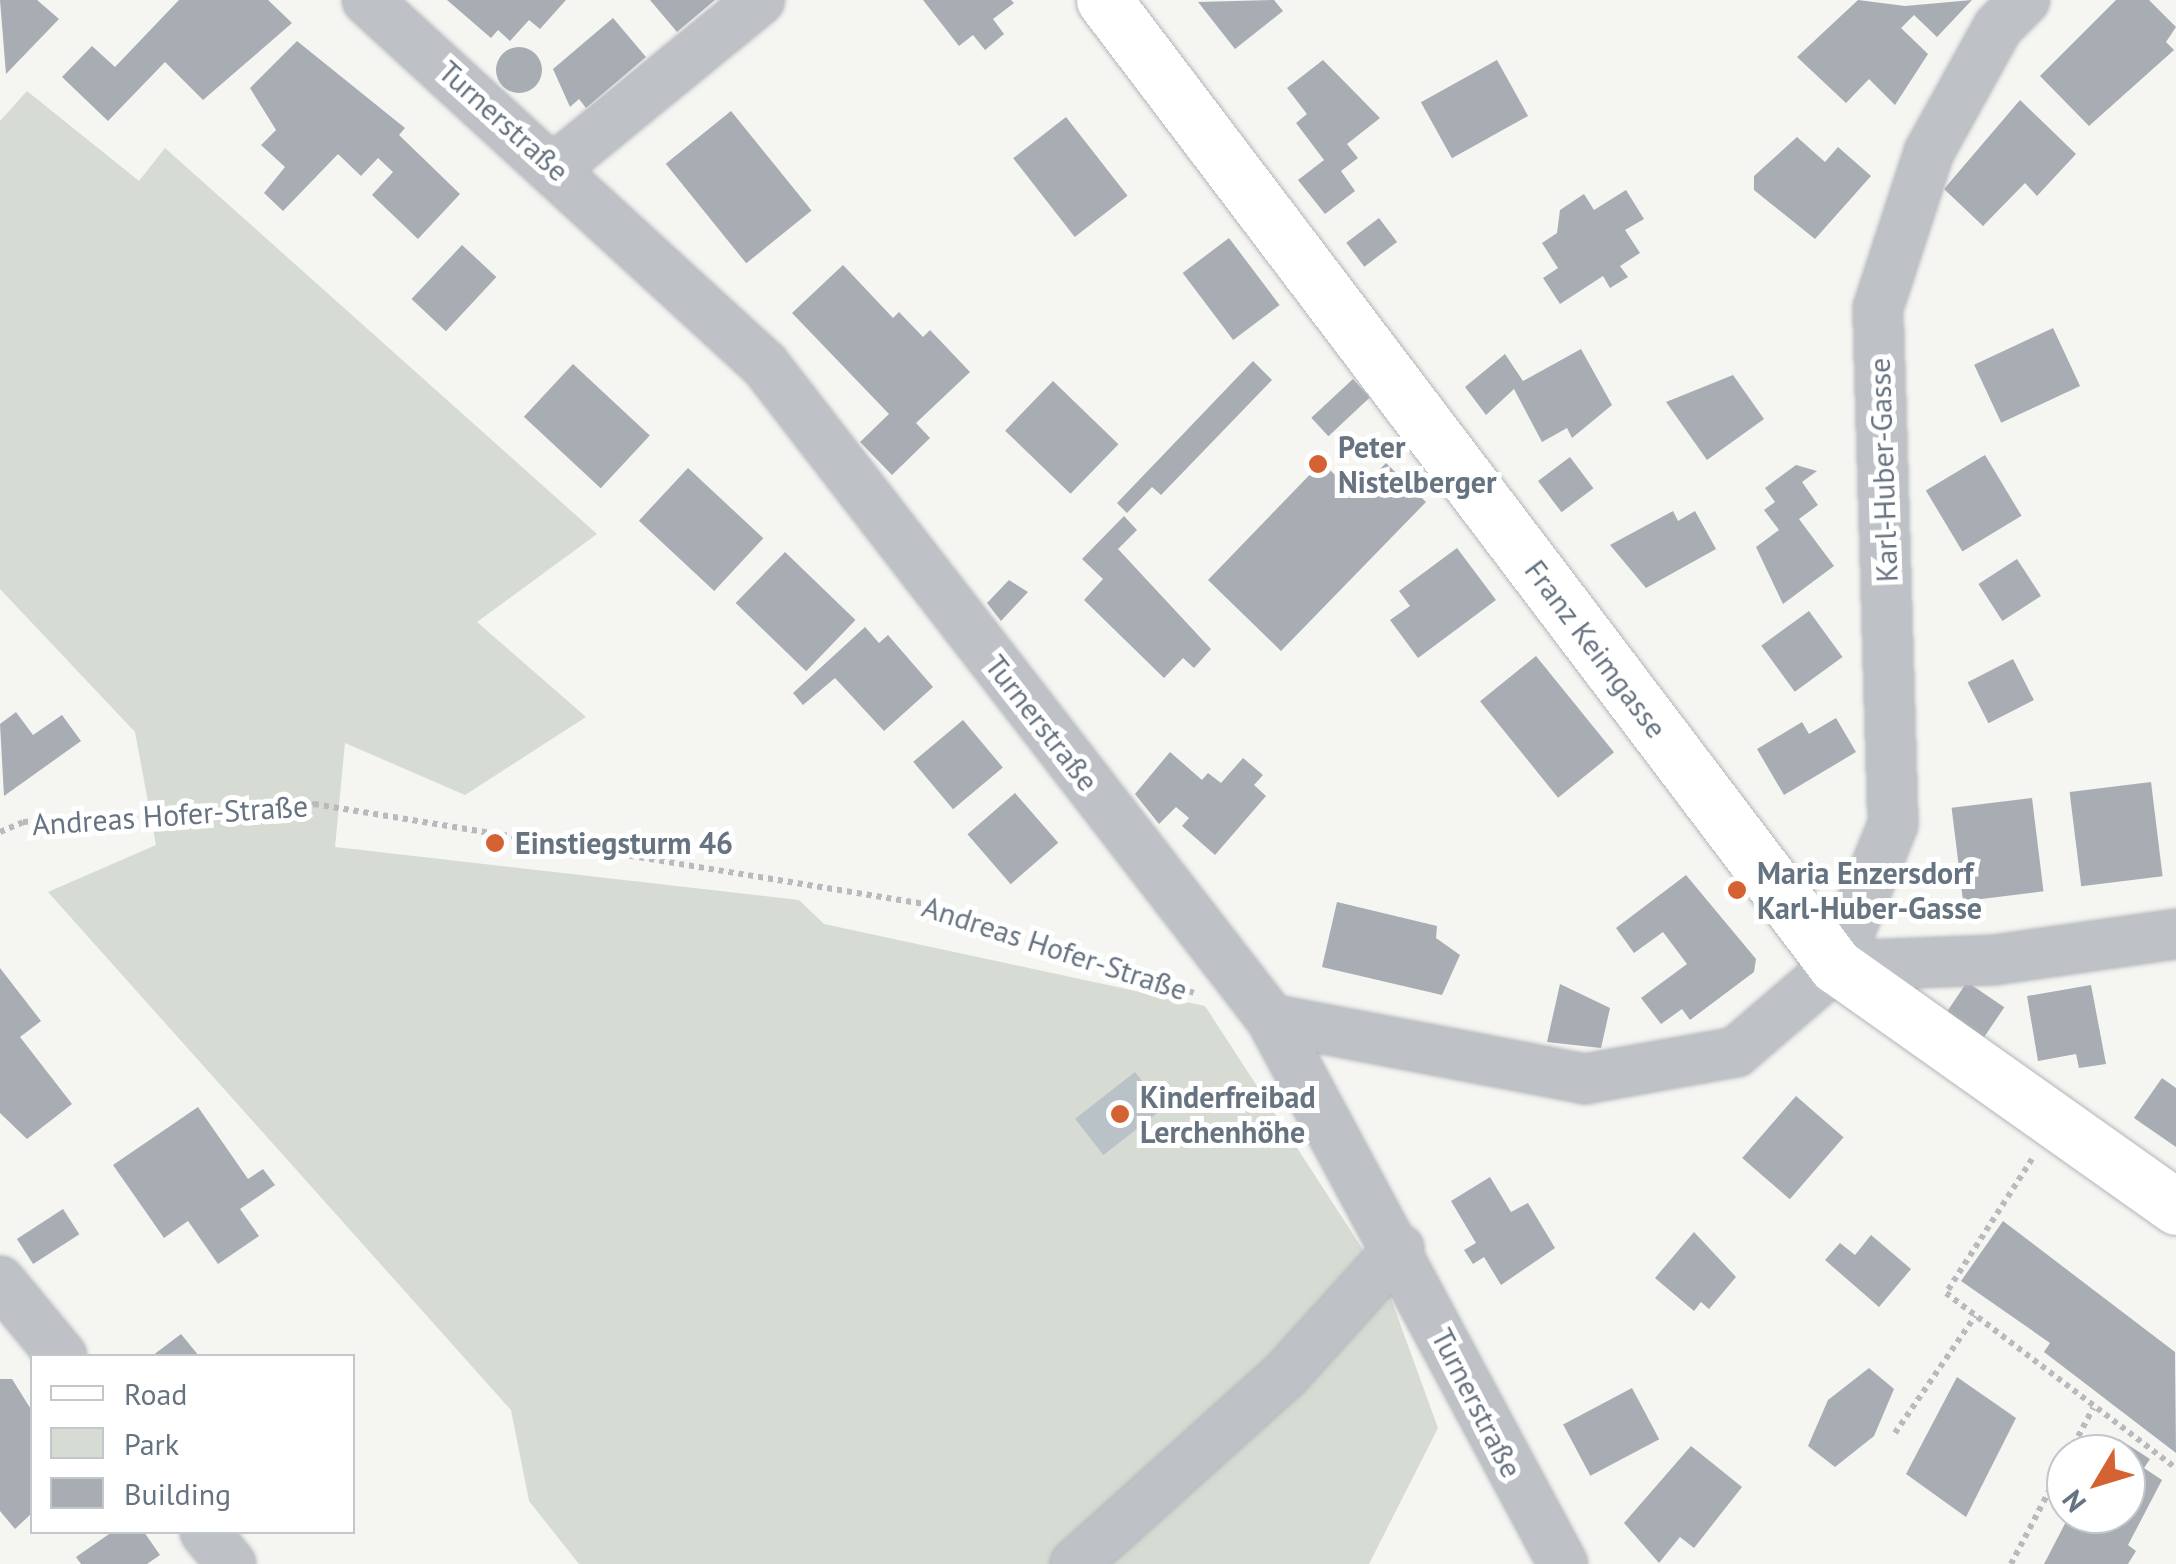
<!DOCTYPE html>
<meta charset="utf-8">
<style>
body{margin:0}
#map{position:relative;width:2176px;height:1564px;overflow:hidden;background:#f5f5f2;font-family:"PT Sans",sans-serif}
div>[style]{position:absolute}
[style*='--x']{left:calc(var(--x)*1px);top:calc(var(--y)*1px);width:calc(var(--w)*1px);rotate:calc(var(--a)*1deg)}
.green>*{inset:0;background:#d6dbd3}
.water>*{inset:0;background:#b8c2c7;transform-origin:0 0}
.building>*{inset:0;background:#a7adb3;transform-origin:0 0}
.round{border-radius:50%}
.path>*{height:6px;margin-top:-3px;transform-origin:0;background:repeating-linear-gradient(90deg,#b8babd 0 5px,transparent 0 10px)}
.roads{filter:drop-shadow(0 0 2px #b2b5b9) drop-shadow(0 0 2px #b2b5b9)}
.minor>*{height:48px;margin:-24px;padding:0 24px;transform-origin:24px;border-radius:24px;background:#bec1c5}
.major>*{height:55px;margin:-27.5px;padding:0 27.5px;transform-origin:27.5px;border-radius:27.5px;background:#fff}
.dots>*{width:28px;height:28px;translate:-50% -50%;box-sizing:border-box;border:5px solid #fff;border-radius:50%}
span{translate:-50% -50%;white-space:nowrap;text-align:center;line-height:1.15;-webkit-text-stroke:10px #fff;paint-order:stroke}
.street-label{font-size:30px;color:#667380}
.poi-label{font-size:30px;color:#667380;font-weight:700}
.left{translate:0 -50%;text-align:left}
.legend{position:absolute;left:30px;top:1354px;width:325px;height:180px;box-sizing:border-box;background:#fff;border:2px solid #c2c7cc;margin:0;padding:12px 18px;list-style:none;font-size:30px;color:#667380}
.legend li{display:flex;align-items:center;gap:20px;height:50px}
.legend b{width:50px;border:2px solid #c2c7cc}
.north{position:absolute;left:2046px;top:1434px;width:100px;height:100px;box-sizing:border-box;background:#fff;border:2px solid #c2c7cc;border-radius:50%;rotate:232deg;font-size:28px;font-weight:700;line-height:40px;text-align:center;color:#667380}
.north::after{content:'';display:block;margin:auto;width:35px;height:45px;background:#d46232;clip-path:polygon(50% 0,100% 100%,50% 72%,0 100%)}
</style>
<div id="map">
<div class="green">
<div style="clip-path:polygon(27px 91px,139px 181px,165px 148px,597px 534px,477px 622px,586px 717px,465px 795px,345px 743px,335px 847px,799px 900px,824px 924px,1205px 1006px,1386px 1285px,1438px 1428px,1369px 1564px,579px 1564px,529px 1501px,511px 1410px,48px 892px,156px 845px,135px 732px,0 589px,0 121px)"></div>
</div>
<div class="water">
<div style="left:1135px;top:1072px;width:46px;height:76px;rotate:52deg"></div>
</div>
<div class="building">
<div style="clip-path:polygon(0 0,37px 0,59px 19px,6px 74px)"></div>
<div style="clip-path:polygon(179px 0,268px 0,292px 23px,203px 100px,165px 62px,108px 121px,62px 77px,92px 46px,115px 67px)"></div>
<div style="clip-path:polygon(447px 0,566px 0,540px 29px,529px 20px,510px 41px,498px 30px,491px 38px)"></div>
<div style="clip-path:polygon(650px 0,715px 0,677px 32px)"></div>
<div style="clip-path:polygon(923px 0,1011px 0,1014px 3px,993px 19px,1004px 34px,985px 50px,973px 35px,959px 46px)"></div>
<div style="clip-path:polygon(1274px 0,1283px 11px,1235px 49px,1198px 2px)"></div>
<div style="clip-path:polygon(1858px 0,1905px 6px,1972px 0,1937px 37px,1914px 15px,1901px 28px,1928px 54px,1895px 105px,1869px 79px,1846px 103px,1797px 57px)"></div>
<div style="clip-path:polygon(2116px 0,2149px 0,2176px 27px,2166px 42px,2174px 50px,2089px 126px,2040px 76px)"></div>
<div style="clip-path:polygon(613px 18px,646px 57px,586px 108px,579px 99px,570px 107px,553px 69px)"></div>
<div style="clip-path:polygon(297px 41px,405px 128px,399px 135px,460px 194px,418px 239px,372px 195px,393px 172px,378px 158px,361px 176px,338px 154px,283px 211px,264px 193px,285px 167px,261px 145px,276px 130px,250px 88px)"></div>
<div class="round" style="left:496px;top:47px;width:46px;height:46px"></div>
<div style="clip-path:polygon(1323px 60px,1380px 118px,1347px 144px,1358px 158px,1341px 171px,1355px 191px,1325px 214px,1298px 180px,1324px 160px,1296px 123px,1307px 114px,1287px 88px)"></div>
<div style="left:1497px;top:60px;width:64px;height:87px;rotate:61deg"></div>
<div style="clip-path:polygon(2020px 100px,2076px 154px,2037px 196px,2025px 183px,1983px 226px,1944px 189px)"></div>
<div style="left:731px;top:111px;width:128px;height:84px;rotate:51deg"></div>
<div style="left:1066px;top:117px;width:100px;height:67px;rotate:52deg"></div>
<div style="clip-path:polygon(1797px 137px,1825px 162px,1838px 147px,1871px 176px,1815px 239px,1754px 190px,1754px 176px)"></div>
<div style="clip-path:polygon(1626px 190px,1644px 219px,1625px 230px,1640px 253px,1620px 266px,1628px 277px,1610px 288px,1603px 276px,1560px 304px,1543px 278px,1558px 268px,1542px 243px,1557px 233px,1560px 210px,1584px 194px,1594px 210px)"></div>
<div style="left:1379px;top:218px;width:30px;height:41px;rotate:53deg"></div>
<div style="left:1229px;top:238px;width:84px;height:58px;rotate:53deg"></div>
<div style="left:462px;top:245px;width:47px;height:74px;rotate:43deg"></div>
<div style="clip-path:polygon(843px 265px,893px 318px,899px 312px,923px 337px,930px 330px,970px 372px,916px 423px,930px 438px,892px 475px,860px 442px,889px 414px,792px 313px)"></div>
<div style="left:2053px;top:328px;width:64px;height:87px;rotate:65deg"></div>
<div style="clip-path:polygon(1581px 349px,1612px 405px,1572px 438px,1567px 428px,1542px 442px,1514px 389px,1486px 415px,1465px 387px,1505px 354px,1523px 381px)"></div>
<div style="clip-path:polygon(1253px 361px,1272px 380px,1161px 495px,1152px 487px,1127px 513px,1117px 503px)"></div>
<div style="left:573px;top:364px;width:105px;height:72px;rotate:43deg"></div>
<div style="clip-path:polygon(1733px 375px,1764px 419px,1707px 460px,1666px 402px)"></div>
<div style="left:1353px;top:379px;width:25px;height:57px;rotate:47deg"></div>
<div style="left:1053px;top:381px;width:91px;height:69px;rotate:44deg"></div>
<div style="left:1985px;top:455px;width:71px;height:69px;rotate:59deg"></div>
<div style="left:1570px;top:457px;width:39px;height:40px;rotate:53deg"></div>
<div style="clip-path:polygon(1322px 462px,1355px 495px,1386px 463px,1426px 502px,1281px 651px,1208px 580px)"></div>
<div style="clip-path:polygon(1796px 465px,1817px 471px,1802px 482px,1818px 505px,1799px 519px,1834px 566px,1783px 604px,1756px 547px,1779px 530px,1764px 510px,1775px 502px,1765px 488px)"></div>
<div style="left:688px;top:468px;width:103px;height:72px;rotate:43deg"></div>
<div style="clip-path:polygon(1673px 511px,1678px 521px,1695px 511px,1716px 549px,1646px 588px,1610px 545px)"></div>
<div style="clip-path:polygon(1124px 516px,1137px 530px,1118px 549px,1211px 649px,1194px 668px,1183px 658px,1164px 678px,1084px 600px,1103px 579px,1082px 559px)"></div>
<div style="clip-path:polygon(1457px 548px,1496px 600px,1418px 658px,1390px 620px,1410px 606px,1399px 591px)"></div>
<div style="left:785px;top:552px;width:98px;height:71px;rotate:44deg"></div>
<div style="left:2017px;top:559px;width:44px;height:46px;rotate:57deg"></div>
<div style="clip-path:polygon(1009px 580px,1028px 592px,1001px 621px,987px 603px)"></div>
<div style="left:1809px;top:611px;width:57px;height:59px;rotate:54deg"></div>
<div style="clip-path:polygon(865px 627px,879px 643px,888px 635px,933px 687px,884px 731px,835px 678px,803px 705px,793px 693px)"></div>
<div style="left:1536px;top:656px;width:124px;height:72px;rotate:51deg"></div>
<div style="left:2013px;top:659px;width:46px;height:51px;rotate:63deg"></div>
<div style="clip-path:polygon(16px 712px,33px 735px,62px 715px,81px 741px,4px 796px,0 724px)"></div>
<div style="clip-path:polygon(1836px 718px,1856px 752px,1784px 795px,1757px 749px,1802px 722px,1809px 734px)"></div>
<div style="left:963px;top:720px;width:62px;height:65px;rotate:50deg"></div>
<div style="clip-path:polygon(1170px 752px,1202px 780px,1208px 773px,1221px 783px,1243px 758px,1263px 775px,1254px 785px,1266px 796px,1215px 855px,1182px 826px,1189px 818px,1176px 807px,1159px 824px,1135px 794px)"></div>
<div style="left:2151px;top:782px;width:95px;height:82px;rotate:83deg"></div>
<div style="left:1015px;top:793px;width:66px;height:63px;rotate:49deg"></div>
<div style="left:2032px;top:798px;width:94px;height:81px;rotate:83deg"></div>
<div style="left:487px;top:833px;width:18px;height:18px;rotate:6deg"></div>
<div style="clip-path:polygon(1686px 875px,1756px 959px,1754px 972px,1690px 1020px,1682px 1009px,1661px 1024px,1641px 998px,1687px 964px,1663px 932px,1634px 953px,1616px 928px)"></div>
<div style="clip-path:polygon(1337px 902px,1437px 926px,1436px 938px,1460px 955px,1442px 995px,1322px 967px)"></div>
<div style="clip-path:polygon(0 968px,41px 1021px,20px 1037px,72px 1104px,27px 1139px,0 1113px)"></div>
<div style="left:1967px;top:982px;width:45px;height:38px;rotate:34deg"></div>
<div style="clip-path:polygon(1560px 984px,1610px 1008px,1601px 1048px,1547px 1042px)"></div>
<div style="clip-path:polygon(2091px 985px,2106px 1064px,2079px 1068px,2076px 1054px,2038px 1061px,2027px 996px)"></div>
<div style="clip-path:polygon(2162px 1078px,2176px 1088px,2176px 1147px,2134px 1118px)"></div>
<div style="left:1796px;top:1096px;width:63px;height:82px;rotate:41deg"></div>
<div style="clip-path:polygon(198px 1107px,248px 1179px,263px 1169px,275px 1185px,240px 1209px,259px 1236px,218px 1264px,188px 1221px,164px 1238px,113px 1165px)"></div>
<div style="clip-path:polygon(1490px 1177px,1511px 1212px,1528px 1203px,1555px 1248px,1501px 1285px,1484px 1257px,1473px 1264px,1464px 1250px,1476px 1243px,1451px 1201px)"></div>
<div style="left:63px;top:1209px;width:30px;height:55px;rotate:57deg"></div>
<div style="clip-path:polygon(2003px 1221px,2175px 1352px,2176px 1453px,2044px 1352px,2050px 1343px,1961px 1281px)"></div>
<div style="clip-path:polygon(1694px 1232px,1736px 1277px,1709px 1309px,1701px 1302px,1694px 1311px,1655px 1278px)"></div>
<div style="clip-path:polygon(1871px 1235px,1911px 1269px,1879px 1307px,1825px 1260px,1840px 1243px,1855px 1255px)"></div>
<div style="clip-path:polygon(181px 1334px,199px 1356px,152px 1356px)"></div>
<div style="clip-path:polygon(1869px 1368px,1894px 1389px,1874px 1436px,1835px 1467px,1808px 1446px,1828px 1400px)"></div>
<div style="clip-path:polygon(1957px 1377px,2016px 1418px,1966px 1517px,1906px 1474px)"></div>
<div style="clip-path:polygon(0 1379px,12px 1379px,32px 1411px,32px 1513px,15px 1529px,0 1511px)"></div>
<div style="left:1632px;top:1388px;width:58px;height:78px;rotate:62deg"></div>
<div style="clip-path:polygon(2100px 1439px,2113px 1448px,2119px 1439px,2150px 1459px,2144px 1468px,2162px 1480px,2128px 1545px,2136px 1551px,2128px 1564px,2044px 1564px,2070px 1514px,2126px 1514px,2126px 1454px,2090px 1454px)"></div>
<div style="clip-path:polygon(1691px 1446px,1742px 1487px,1694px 1548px,1680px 1537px,1659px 1563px,1624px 1523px)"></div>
<div style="clip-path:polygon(112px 1532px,144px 1532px,160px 1555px,147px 1564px,81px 1564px,76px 1557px)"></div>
</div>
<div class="path">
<div style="--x:0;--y:832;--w:25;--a:-23"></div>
<div style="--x:23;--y:822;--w:292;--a:-3.5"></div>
<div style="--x:314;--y:804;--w:637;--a:9.3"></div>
<div style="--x:943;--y:907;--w:265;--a:18.9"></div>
<div style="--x:2032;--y:1159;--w:159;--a:122.7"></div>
<div style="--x:1946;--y:1293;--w:289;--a:37.3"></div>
<div style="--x:1895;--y:1433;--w:142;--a:-55.6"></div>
<div style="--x:2069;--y:1454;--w:52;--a:-62.4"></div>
<div style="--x:2011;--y:1564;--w:119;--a:-62.4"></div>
</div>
<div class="roads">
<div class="minor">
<div style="--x:367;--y:0;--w:540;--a:42.52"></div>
<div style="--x:765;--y:365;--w:827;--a:52.27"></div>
<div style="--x:1271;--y:1019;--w:618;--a:61.82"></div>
<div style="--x:557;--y:166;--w:262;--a:-39.3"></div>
<div style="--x:1836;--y:966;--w:158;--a:-2.2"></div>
<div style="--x:1994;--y:960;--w:184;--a:-8.1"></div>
<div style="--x:1271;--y:1019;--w:320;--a:10.8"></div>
<div style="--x:1585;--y:1079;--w:153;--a:-10.1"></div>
<div style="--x:1736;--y:1052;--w:132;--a:-40.7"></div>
<div style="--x:1836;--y:966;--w:153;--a:-68.1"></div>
<div style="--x:1893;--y:824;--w:516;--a:-91.67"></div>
<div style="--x:1878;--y:308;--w:164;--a:-71.9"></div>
<div style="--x:1929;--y:152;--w:143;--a:-61.1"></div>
<div style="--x:1998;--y:27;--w:38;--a:-45"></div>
<div style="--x:0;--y:1281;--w:97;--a:50.4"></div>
<div style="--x:205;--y:1532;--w:41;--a:50.9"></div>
<div style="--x:1075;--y:1564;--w:284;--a:-42"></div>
<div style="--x:1286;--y:1374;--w:169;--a:-47.9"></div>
</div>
<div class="major">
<div style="--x:1104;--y:0;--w:1212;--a:52.85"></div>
<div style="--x:1836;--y:966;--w:417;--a:35.3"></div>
</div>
</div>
<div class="dots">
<div style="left:1318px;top:464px;background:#d46232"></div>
<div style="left:495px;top:843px;background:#d46232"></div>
<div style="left:1737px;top:890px;background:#d46232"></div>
<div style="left:1120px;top:1114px;background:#d46232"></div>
</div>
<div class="street-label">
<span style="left:504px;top:121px;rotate:42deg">Turnerstraße</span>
<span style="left:1883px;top:470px;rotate:-92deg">Karl-Huber-Gasse</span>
<span style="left:1596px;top:649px;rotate:53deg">Franz Keimgasse</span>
<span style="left:1042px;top:723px;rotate:52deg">Turnerstraße</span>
<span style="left:170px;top:815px;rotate:-4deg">Andreas Hofer-Straße</span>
<span style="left:1055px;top:948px;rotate:18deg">Andreas Hofer-Straße</span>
<span style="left:1477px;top:1403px;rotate:63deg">Turnerstraße</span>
</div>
<div class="poi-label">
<span class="left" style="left:1338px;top:464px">Peter<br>Nistelberger</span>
<span class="left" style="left:515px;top:843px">Einstiegsturm 46</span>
<span class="left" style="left:1757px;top:890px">Maria Enzersdorf<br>Karl-Huber-Gasse</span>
<span class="left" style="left:1140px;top:1114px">Kinderfreibad<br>Lerchenhöhe</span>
</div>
<ul class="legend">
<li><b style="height:12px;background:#fff"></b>Road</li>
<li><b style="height:28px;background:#d6dbd3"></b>Park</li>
<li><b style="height:28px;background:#a7adb3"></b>Building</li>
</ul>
<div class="north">N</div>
</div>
